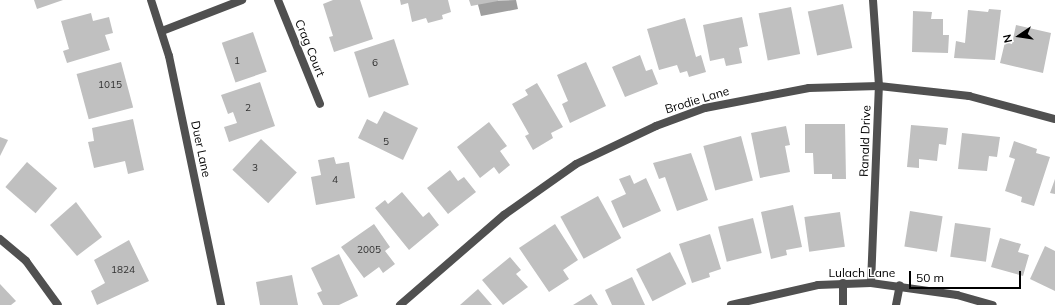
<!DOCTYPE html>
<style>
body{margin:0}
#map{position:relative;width:1055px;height:305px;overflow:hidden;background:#fff;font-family:Mulish,sans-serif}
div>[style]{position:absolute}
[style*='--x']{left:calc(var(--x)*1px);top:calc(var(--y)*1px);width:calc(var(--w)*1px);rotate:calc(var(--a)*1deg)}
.water>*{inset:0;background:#9e9e9e}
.building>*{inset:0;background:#c0c0c0;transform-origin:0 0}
.minor>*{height:8px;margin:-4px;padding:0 4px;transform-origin:4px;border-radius:4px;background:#505050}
span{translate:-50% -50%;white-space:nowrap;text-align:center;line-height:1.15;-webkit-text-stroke:3px #fff;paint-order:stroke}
.number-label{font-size:10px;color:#303030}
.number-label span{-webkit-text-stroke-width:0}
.street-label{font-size:12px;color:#000}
.north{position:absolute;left:999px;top:16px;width:40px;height:40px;-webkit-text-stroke:3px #fff;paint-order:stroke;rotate:257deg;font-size:11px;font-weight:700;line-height:16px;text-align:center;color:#000}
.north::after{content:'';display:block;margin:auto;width:14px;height:18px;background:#000;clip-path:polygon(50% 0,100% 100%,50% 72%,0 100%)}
.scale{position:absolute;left:909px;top:271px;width:112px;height:18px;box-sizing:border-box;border:2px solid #000;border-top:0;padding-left:5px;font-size:12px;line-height:14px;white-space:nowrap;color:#000;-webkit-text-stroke:3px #fff;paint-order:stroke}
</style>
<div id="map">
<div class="water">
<div style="clip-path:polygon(516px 0,518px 9px,481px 16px,477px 1px)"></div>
</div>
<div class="building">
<div style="clip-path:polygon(34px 0,63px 0,37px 9px)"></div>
<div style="clip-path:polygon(333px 0,360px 0,373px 39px,334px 52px,329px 37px,333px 36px,323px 4px)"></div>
<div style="clip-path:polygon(400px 0,448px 0,451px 12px,442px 15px,443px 19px,428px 23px,426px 18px,412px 22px,408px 3px,401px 5px)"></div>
<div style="clip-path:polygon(469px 0,498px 0,498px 1px,471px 6px)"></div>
<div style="left:843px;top:4px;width:45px;height:36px;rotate:78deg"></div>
<div style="left:791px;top:7px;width:48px;height:33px;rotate:79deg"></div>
<div style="clip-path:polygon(989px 9px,1001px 10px,995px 60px,954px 58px,956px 41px,965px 43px,968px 10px,988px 12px)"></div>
<div style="clip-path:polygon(913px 11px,932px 12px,931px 19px,943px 19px,943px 35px,949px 35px,948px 53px,912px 52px)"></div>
<div style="clip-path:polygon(91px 13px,93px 21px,109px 17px,113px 33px,105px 35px,110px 50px,67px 63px,63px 51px,69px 49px,61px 21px)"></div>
<div style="clip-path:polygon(742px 17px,748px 46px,739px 48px,742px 63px,726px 66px,724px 58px,710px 61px,703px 25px)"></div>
<div style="clip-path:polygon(685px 18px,696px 57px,701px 55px,706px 72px,689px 77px,687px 71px,680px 73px,677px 65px,659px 70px,647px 29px)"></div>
<div style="clip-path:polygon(1016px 25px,1051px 33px,1043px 73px,1000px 63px,1005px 42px,1012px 44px)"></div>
<div style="left:253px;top:32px;width:42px;height:33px;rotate:71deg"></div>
<div style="left:394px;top:39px;width:48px;height:42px;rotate:72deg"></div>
<div style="clip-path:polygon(640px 55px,646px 71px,652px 69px,658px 84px,625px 97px,612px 67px)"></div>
<div style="left:121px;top:62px;width:47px;height:46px;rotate:75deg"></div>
<div style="clip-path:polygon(586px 62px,606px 106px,570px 123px,562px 104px,568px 101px,557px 75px)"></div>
<div style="clip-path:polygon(260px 82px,275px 126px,229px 142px,224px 127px,237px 123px,233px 112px,228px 114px,221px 95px)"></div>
<div style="clip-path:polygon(537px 83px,563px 127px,551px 133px,553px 138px,533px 150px,525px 136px,529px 134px,512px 104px,528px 95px,525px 90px)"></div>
<div style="clip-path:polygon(384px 111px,418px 128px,403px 160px,358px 138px,367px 119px,377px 124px)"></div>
<div style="clip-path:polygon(133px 119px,144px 170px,128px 174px,125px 161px,94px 168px,88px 142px,94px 141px,92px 128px)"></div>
<div style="clip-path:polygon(489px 122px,507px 146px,500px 151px,510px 165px,499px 174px,494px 167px,480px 178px,457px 147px)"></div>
<div style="clip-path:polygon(805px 124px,845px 124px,846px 179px,832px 179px,832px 174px,814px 174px,813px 153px,805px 153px)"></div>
<div style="clip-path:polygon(911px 125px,948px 128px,946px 145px,939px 144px,937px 161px,919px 159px,919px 168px,907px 167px)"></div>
<div style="clip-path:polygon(786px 126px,790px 145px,785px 146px,790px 172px,760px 178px,751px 133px)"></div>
<div style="clip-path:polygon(962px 133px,1000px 137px,997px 157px,989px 156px,987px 171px,958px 169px)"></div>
<div style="left:741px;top:136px;width:46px;height:39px;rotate:75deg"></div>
<div style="clip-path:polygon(0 137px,8px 140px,0 156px)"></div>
<div style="left:261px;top:139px;width:49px;height:42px;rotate:43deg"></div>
<div style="clip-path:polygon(1014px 141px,1037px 149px,1036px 153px,1050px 157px,1034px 206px,1021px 202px,1022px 197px,1005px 191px,1015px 159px,1009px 157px)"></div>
<div style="clip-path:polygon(691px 153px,708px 200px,677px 211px,665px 177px,659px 179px,653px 163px)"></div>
<div style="clip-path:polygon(334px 157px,336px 164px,349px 162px,355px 198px,316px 205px,311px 177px,321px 175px,318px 160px)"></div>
<div style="left:27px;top:162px;width:40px;height:33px;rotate:41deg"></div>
<div style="clip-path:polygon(450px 170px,458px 181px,464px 177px,476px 192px,448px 214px,427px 188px)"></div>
<div style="clip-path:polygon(630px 175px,634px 184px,646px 178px,661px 211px,623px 228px,611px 201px,626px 194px,619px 179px)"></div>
<div style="clip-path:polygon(1055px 179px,1055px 194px,1050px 193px)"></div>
<div style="clip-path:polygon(402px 192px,423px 217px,429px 212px,439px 225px,409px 250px,375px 208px,385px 200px,388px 204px)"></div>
<div style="left:598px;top:196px;width:48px;height:43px;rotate:61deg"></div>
<div style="clip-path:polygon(76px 202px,102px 237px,77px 256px,50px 225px)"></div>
<div style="clip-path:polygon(793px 205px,802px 247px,786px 250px,787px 255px,771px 259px,761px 212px)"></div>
<div style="left:910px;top:211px;width:33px;height:36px;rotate:9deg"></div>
<div style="left:840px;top:212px;width:35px;height:36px;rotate:82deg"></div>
<div style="left:753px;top:218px;width:36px;height:36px;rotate:76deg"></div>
<div style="left:955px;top:223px;width:36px;height:34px;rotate:8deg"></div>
<div style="clip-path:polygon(374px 224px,390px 247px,385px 251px,395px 264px,383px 273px,379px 267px,364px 278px,341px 247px)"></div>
<div style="clip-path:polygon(555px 224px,578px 260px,563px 270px,569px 279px,549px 292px,519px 248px)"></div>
<div style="clip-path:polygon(710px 234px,721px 269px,709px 273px,710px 277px,692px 283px,679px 244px)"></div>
<div style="clip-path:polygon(1000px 238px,1021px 244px,1018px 252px,1029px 255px,1023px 276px,991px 267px)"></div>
<div style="clip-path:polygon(129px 240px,149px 281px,97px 305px,91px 291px,105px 283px,94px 260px)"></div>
<div style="clip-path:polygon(1045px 246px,1055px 251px,1055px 291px,1030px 279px)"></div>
<div style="left:670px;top:252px;width:36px;height:38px;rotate:63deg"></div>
<div style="clip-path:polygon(339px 254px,358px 296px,339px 305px,323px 305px,317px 293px,322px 291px,311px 268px)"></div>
<div style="clip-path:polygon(510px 257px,521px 270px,516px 274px,528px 287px,503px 305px,482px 280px)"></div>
<div style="clip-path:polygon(292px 275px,298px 305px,260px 305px,256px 282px)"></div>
<div style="clip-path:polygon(632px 277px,645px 305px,612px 305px,605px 290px)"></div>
<div style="clip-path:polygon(0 284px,16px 301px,11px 305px,0 305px)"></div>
<div style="clip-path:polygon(478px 289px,492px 305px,460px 305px)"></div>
<div style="clip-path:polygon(591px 294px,598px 305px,573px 305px)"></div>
</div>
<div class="minor">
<div style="--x:151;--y:0;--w:59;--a:72.2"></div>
<div style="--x:169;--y:56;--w:254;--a:78.2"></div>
<div style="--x:278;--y:0;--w:112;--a:68"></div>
<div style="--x:162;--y:31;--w:86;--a:-21.2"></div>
<div style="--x:0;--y:239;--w:34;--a:40"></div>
<div style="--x:26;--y:261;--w:54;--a:54"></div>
<div style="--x:871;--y:283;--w:197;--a:-87.7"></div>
<div style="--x:879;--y:86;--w:86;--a:-94"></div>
<div style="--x:400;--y:305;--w:138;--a:-40.9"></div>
<div style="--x:504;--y:215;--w:88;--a:-35.3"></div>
<div style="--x:576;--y:164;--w:89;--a:-25.4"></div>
<div style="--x:656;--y:126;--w:52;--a:-20.2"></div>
<div style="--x:705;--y:108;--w:106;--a:-10.9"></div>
<div style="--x:809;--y:88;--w:70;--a:-1.6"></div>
<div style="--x:879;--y:86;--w:91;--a:6.3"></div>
<div style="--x:969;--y:96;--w:89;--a:15"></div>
<div style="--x:731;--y:305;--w:89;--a:-12.9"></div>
<div style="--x:818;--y:285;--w:53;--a:-2.2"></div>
<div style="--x:871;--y:283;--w:87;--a:7.9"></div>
<div style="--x:957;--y:295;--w:37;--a:16"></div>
<div style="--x:843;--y:305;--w:22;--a:-90"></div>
<div style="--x:896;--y:305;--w:20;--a:-79"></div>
</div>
<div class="number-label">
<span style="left:237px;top:61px">1</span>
<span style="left:375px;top:63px">6</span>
<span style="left:110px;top:85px">1015</span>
<span style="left:248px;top:108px">2</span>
<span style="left:386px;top:142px">5</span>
<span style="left:255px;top:168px">3</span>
<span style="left:335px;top:180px">4</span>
<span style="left:369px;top:250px">2005</span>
<span style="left:123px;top:270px">1824</span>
</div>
<div class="street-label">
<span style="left:310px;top:48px;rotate:68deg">Crag Court</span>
<span style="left:697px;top:100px;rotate:-17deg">Brodie Lane</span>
<span style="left:865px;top:141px;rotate:-88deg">Ranald Drive</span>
<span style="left:201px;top:149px;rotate:78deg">Duer Lane</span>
<span style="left:862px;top:273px">Lulach Lane</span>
</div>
<div class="north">N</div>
<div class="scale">50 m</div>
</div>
